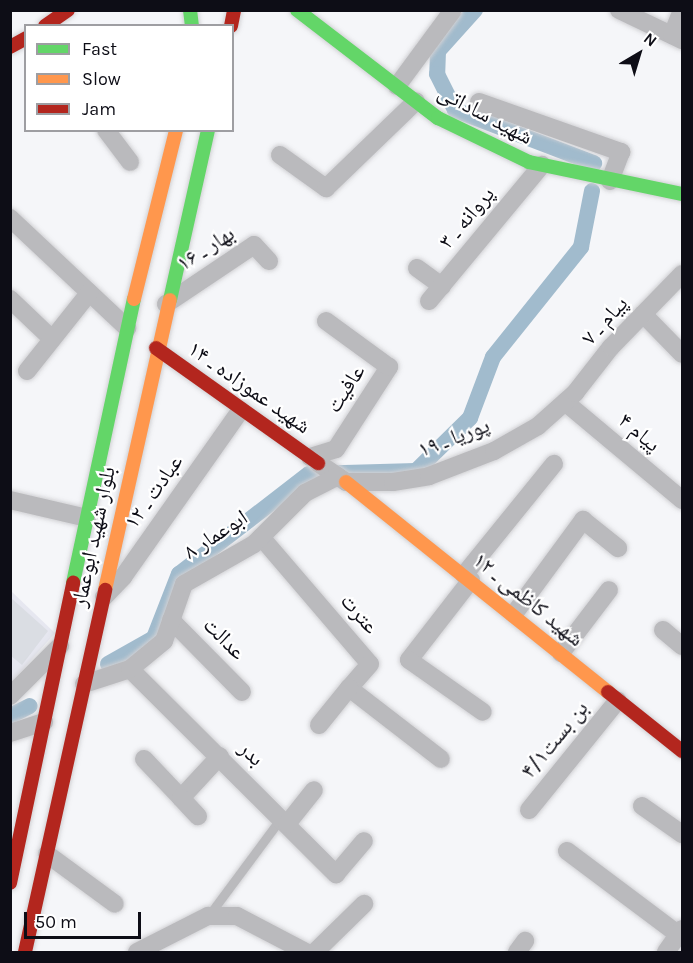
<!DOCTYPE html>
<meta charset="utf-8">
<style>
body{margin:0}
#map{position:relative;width:693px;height:963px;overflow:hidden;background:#f5f6f9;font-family:Karla,"Noto Naskh Arabic",sans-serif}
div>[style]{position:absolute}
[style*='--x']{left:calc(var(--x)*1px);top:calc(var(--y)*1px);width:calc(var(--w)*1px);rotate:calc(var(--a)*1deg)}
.built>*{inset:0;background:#e6e7f0}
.canal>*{height:16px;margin:-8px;padding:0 8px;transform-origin:8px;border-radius:8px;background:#a1bbcd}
.building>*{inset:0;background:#dadde3}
.roads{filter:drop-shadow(0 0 2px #d1d1d4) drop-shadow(0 0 2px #d1d1d4)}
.lane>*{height:9px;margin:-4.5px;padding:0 4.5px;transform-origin:4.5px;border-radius:4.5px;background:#bababd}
.street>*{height:18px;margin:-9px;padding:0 9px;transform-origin:9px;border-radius:9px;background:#bababd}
.fast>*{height:14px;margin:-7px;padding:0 7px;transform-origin:7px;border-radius:7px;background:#63d668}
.slow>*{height:14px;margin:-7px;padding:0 7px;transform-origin:7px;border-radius:7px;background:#ff974d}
.jam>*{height:14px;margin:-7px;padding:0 7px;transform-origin:7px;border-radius:7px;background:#b3261e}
span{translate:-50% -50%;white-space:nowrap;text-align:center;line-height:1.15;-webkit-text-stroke:4.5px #fff;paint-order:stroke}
.street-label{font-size:22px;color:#0d0d16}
.frame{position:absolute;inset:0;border:12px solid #0d0d16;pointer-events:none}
.legend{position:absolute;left:24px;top:24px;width:210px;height:108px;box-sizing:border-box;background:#fff;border:2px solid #9e9ea2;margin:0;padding:8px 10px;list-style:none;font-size:18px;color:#0d0d16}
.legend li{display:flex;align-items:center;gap:12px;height:30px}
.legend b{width:30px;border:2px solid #9e9ea2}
.north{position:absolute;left:609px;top:24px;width:60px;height:60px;-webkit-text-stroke:4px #fff;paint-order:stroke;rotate:38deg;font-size:16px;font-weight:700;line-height:24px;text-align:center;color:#0d0d16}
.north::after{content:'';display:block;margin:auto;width:21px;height:27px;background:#0d0d16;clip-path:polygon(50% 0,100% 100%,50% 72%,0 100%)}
.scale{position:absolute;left:24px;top:912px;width:117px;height:27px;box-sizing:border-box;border:3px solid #0d0d16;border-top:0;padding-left:8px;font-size:18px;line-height:21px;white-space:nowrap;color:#0d0d16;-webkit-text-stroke:4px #fff;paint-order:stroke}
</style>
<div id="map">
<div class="built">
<div style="clip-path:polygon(11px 591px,55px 633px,11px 683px)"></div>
</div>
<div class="canal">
<div style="--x:475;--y:10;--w:55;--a:132.1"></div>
<div style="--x:438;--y:51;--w:23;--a:92"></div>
<div style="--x:437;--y:74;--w:40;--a:63.4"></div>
<div style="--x:455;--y:110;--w:149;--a:20.9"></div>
<div style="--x:108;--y:664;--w:53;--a:-29.5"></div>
<div style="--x:154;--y:638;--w:69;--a:-68.7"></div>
<div style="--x:179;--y:574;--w:164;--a:-37.6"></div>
<div style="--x:309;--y:474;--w:107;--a:-1.6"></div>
<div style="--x:416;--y:471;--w:76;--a:-44.5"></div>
<div style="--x:470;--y:418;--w:65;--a:-69.3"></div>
<div style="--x:493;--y:357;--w:141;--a:-51.3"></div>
<div style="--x:581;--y:247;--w:57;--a:-78.9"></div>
<div style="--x:10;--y:716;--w:22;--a:-27"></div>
</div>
<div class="building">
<div style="clip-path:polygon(10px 597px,48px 631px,22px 665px,10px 655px)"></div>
</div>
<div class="roads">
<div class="lane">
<div style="--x:209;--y:915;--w:121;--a:-53.4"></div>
</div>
<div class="street">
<div style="--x:619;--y:10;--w:70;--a:25.5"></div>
<div style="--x:672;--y:35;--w:27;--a:-68"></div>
<div style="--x:397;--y:86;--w:94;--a:-53.6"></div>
<div style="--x:479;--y:102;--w:151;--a:19.4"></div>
<div style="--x:621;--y:152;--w:31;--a:111"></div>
<div style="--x:106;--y:130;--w:40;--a:53"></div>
<div style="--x:280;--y:155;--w:57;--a:35.7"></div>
<div style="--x:326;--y:188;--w:125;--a:-44"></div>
<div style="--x:10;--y:218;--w:161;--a:43.2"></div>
<div style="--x:417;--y:268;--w:31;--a:36"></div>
<div style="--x:10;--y:299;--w:58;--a:43.6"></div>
<div style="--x:429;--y:301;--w:177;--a:-50.3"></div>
<div style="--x:166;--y:304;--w:106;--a:-33.8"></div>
<div style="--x:254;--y:245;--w:22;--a:47"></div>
<div style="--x:643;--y:314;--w:56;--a:45.7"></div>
<div style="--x:27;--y:371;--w:100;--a:-51.5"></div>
<div style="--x:565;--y:402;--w:153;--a:39.9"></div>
<div style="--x:310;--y:457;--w:27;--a:-17"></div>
<div style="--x:336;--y:449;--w:98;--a:-57.1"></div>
<div style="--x:389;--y:367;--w:78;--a:-143.9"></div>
<div style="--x:318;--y:463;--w:34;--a:34"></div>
<div style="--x:346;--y:482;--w:47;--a:0"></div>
<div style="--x:393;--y:482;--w:36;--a:-9"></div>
<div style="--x:429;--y:476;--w:70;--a:-21"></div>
<div style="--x:494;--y:451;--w:51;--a:-29.6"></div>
<div style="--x:538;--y:426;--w:50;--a:-41.7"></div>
<div style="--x:575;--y:393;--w:58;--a:-52"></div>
<div style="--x:611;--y:347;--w:102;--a:-45.8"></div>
<div style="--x:10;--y:500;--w:79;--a:13.2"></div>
<div style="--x:261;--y:537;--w:167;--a:49.4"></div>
<div style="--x:370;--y:664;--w:32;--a:131"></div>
<div style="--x:349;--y:688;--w:116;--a:37.7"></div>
<div style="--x:464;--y:575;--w:143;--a:-51"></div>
<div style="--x:471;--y:580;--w:101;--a:127.8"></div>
<div style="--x:409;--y:660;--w:90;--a:35.1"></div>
<div style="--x:104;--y:597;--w:28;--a:-46"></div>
<div style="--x:123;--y:577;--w:204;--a:-54.8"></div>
<div style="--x:514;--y:614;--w:117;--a:-53.7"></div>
<div style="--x:583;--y:520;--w:45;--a:38.7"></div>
<div style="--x:171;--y:620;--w:101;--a:45.4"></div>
<div style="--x:663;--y:630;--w:25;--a:40"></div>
<div style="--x:561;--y:653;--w:79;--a:-52.7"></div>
<div style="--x:130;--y:669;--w:291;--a:44.9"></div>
<div style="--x:336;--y:874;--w:43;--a:-49.7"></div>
<div style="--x:84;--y:684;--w:48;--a:-18.1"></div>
<div style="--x:130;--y:669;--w:44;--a:-39.5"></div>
<div style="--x:164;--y:641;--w:60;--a:-70.7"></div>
<div style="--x:184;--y:584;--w:81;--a:-29.7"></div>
<div style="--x:254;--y:544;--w:72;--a:-45"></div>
<div style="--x:305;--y:493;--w:37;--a:-27"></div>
<div style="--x:10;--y:696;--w:71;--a:-45"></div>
<div style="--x:319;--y:725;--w:48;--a:-51"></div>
<div style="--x:10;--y:733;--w:36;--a:-18"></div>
<div style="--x:144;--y:759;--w:54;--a:46.5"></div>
<div style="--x:181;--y:798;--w:57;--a:-47.1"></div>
<div style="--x:181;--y:798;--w:25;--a:47"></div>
<div style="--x:642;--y:806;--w:49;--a:35"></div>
<div style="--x:529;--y:810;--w:141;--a:-51"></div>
<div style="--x:287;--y:824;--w:43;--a:-51.5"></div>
<div style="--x:567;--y:851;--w:140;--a:36.9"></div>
<div style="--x:47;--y:854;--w:84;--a:36.3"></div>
<div style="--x:137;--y:952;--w:80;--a:-26.9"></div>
<div style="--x:208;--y:916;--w:29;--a:0"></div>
<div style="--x:237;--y:916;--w:78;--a:27.6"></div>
<div style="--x:315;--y:952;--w:69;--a:-44.4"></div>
<div style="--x:517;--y:952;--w:14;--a:-54"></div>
<div style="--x:666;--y:952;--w:28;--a:-55"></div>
</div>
<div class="fast">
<div style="--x:190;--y:10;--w:16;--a:83"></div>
<div style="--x:297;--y:10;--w:178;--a:37.5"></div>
<div style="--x:438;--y:118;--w:101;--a:25.8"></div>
<div style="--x:529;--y:162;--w:156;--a:11.8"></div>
<div style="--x:170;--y:300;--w:174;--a:-77.4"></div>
<div style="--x:73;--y:583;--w:290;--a:-77.9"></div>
</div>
<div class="slow">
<div style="--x:134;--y:299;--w:174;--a:-76"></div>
<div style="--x:346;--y:482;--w:336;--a:38.7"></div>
<div style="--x:105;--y:590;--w:297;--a:-77.4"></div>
</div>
<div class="jam">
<div style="--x:45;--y:26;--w:28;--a:-35"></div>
<div style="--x:231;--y:26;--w:16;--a:-79"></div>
<div style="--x:10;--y:47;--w:18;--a:-29"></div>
<div style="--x:156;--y:348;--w:199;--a:35.4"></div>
<div style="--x:608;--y:692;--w:95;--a:38.6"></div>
<div style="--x:10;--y:883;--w:307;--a:-78.1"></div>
<div style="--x:25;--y:952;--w:371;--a:-77.5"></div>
</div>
</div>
<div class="street-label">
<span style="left:485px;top:115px;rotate:28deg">شهید ساداتی</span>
<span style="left:467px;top:218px;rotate:-50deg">پروانه ـ ۳</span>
<span style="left:206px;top:249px;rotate:-33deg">بهار ـ ۱۶</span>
<span style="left:605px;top:321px;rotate:-48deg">پیام ـ ۷</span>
<span style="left:249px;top:388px;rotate:35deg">شهید عموزاده ـ ۱۴</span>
<span style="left:346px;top:389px;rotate:-57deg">عافیت</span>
<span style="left:639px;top:433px;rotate:40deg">پیام ۴</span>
<span style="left:454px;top:438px;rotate:-21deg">پوریا ـ ۱۹</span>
<span style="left:154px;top:492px;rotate:-55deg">عبادت ـ ۱۲</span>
<span style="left:216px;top:535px;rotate:-33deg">ابوعمار ۸</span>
<span style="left:94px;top:537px;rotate:-78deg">بلوار شهید ابوعمار</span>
<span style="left:528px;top:600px;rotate:39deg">شهید کاظمی ـ ۱۲</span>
<span style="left:359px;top:614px;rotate:49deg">عترت</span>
<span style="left:224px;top:639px;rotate:45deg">عدالت</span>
<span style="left:555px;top:740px;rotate:-51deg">بن بست۴/۱</span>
<span style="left:251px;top:754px;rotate:45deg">بدر</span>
</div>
<div class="frame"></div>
<ul class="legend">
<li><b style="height:8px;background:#63d668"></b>Fast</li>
<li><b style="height:8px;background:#ff974d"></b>Slow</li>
<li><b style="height:8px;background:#b3261e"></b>Jam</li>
</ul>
<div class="north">N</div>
<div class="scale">50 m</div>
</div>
